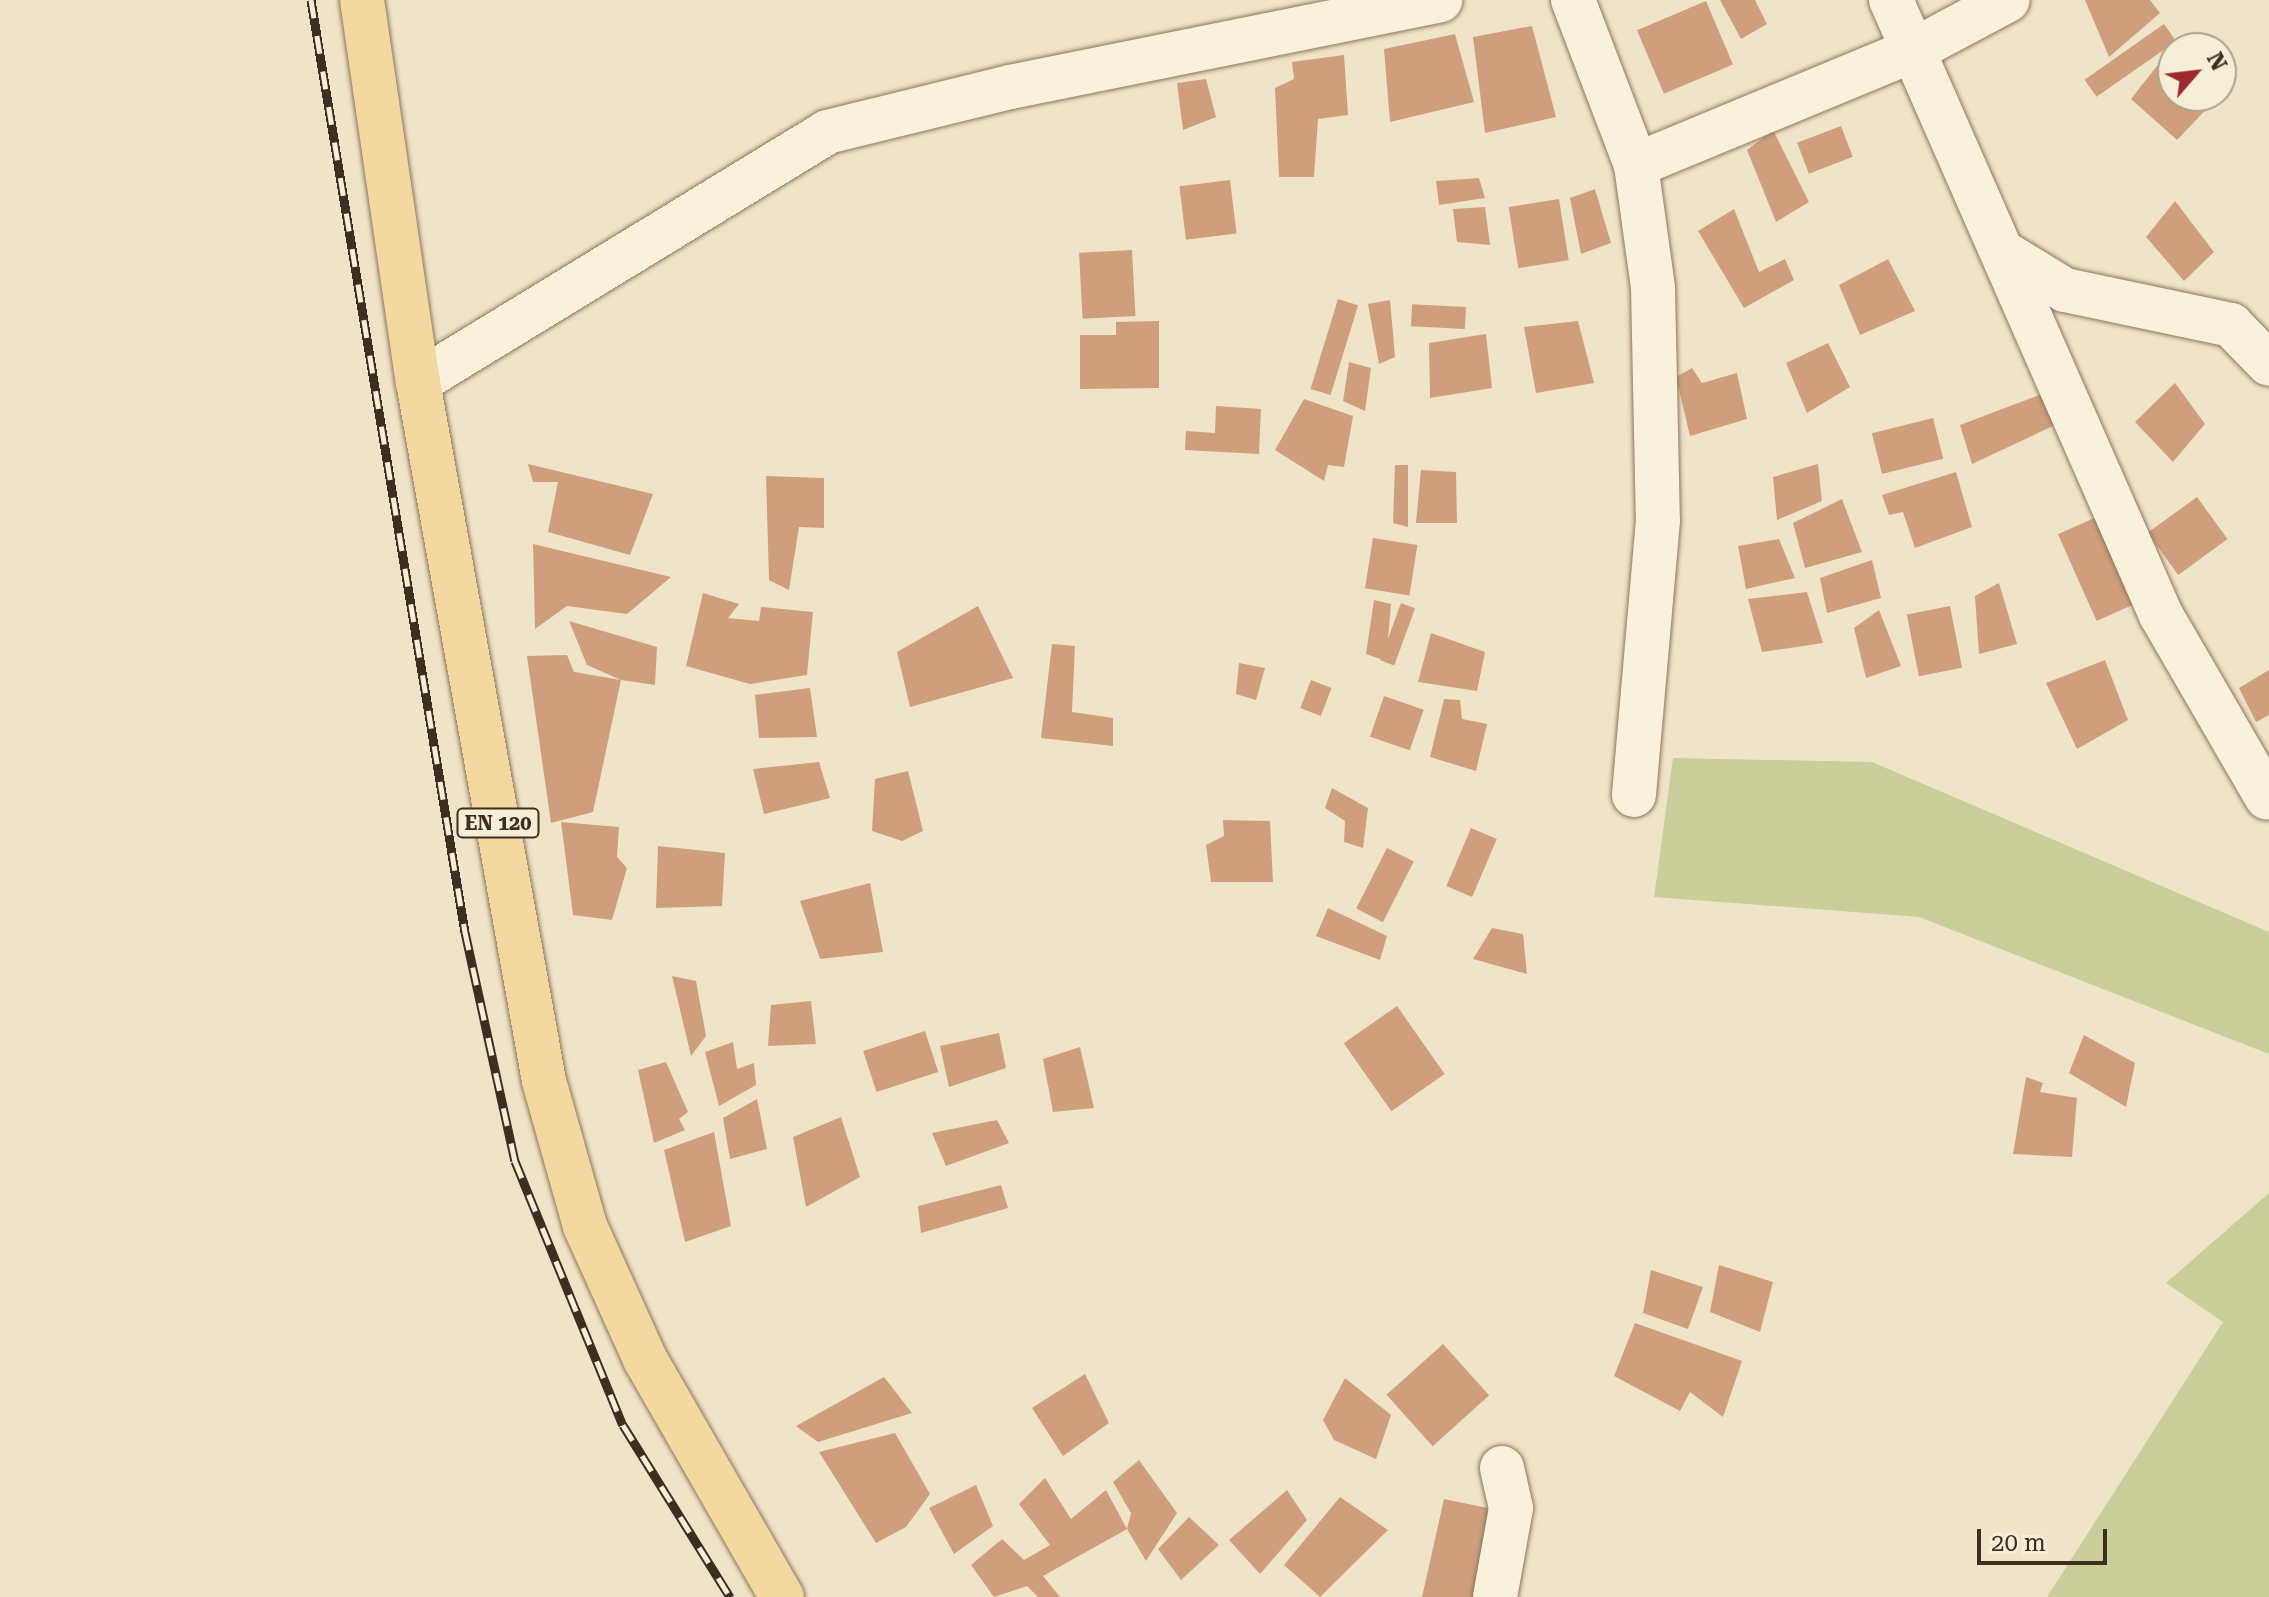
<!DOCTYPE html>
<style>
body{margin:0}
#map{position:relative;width:2269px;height:1597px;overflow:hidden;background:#f0e4c8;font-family:"Roboto Serif",serif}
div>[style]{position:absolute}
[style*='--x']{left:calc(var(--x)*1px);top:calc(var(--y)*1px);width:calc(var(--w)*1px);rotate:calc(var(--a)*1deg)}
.green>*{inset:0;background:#c9cf9b}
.building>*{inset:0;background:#cf9f7d;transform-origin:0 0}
.roads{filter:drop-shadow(0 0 2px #8d765c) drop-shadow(0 0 2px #8d765c)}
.minor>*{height:44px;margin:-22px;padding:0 22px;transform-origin:22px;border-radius:22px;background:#faf1dc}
.major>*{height:44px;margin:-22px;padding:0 22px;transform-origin:22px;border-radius:22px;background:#f3d9a0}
.rail>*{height:9px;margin-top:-4.5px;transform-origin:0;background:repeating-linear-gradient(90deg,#f7eed8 0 18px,#3d2e20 0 36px);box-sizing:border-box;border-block:2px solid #3d2e20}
span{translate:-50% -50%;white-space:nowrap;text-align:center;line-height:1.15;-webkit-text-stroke:6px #f7eed8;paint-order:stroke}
.shield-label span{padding:2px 6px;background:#f7eed8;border:2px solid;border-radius:6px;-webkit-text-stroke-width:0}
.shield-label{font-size:20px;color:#3d2e20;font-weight:700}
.north{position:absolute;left:2157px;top:32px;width:80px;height:80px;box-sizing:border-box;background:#f7eed8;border:2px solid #ada18e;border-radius:50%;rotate:62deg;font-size:22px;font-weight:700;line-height:32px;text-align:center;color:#3d2e20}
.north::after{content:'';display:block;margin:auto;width:28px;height:36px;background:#9e2a2b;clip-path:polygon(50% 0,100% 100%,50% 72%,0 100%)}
.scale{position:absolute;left:1977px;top:1529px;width:130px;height:36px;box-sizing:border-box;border:4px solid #3d2e20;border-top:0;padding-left:10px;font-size:24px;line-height:28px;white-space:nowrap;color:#3d2e20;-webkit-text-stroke:6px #f7eed8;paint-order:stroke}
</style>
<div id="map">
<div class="green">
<div style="clip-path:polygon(1673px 758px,1872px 762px,2269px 932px,2269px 1054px,1919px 917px,1654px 897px)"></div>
<div style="clip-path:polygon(2269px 1193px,2269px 1597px,2047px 1597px,2223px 1322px,2166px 1283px)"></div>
</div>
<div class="building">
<div style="clip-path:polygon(1720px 0,1755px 0,1767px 24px,1741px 39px)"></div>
<div style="clip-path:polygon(2085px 0,2150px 0,2160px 13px,2109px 57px)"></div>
<div style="left:1706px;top:1px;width:69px;height:75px;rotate:67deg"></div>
<div style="left:2164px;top:24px;width:21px;height:97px;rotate:55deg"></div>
<div style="clip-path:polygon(1532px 26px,1556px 117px,1485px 133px,1473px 37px)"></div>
<div style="clip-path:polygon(1455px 34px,1474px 102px,1390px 122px,1384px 49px)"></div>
<div style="clip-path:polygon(1344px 55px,1348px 115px,1318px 119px,1314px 177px,1279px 177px,1275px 88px,1294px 79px,1292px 62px)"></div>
<div style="clip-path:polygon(2160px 62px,2173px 73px,2173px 96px,2219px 96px,2177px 140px,2131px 99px)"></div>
<div style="clip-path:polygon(1206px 79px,1216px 117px,1183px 130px,1177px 83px)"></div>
<div style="left:1841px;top:126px;width:33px;height:47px;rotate:69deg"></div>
<div style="clip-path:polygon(1773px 130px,1809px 202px,1776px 222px,1747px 150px)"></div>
<div style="clip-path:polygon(1479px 178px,1485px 198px,1439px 205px,1436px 181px)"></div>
<div style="left:1230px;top:180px;width:54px;height:51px;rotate:83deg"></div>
<div style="clip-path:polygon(1595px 189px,1611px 243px,1581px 254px,1570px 198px)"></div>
<div style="left:1559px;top:199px;width:62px;height:51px;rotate:81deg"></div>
<div style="clip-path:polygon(2175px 201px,2214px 252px,2184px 281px,2146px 237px)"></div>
<div style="clip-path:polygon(1485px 207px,1490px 245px,1457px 242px,1453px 209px)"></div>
<div style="clip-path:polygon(1734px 209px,1759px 272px,1785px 259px,1794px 280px,1744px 308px,1698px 231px)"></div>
<div style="left:1132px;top:250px;width:66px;height:53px;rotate:87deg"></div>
<div style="clip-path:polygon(1888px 259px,1915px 311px,1860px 335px,1839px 285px)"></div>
<div style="left:1338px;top:299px;width:21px;height:94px;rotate:17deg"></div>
<div style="clip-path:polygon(1390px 300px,1395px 357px,1379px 364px,1368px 304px)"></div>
<div style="left:1466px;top:307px;width:22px;height:54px;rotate:93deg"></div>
<div style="clip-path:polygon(1159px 321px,1159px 388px,1080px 389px,1080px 335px,1116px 335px,1116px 322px)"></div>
<div style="clip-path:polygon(1578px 321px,1594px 383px,1536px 393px,1524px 327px)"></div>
<div style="clip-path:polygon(1486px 334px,1492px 388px,1430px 398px,1429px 343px)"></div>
<div style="clip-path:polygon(1828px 343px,1850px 387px,1807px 413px,1786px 363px)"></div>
<div style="clip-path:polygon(1349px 362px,1371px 368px,1365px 411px,1343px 401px)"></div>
<div style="clip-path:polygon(1692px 368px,1702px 383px,1737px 373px,1747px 419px,1690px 436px,1676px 377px)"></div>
<div style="clip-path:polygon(2175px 383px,2205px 424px,2173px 462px,2135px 422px)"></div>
<div style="clip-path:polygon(2058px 388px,2070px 418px,1972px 464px,1960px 425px)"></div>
<div style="clip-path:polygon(1304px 399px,1353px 416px,1344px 467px,1328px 465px,1324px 481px,1275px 450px)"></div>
<div style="clip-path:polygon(1216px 406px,1261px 409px,1259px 454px,1185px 450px,1186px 431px,1215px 433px)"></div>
<div style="left:1933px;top:418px;width:42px;height:63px;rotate:76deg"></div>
<div style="clip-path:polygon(528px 464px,653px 494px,630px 555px,548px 532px,558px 482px,533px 482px)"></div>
<div style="clip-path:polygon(1818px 464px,1822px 501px,1777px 520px,1773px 477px)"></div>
<div style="clip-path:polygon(1395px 465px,1408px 465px,1408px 527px,1393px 523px)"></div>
<div style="clip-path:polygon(1421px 470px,1456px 472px,1457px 523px,1416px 523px)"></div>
<div style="clip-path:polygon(1956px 472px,1972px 527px,1915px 548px,1903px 512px,1889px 515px,1882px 495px)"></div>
<div style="clip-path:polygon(766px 476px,824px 478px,824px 528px,799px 527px,789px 590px,769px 580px)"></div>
<div style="left:2197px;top:497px;width:52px;height:61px;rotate:54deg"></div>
<div style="clip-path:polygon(1842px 499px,1862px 552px,1805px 568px,1793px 523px)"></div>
<div style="left:2110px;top:511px;width:95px;height:57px;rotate:66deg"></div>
<div style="left:1373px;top:538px;width:45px;height:51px;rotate:9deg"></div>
<div style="clip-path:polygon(1779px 539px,1795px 578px,1746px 589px,1738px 546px)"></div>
<div style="clip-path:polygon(533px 544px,671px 577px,627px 614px,567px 606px,535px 629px)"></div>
<div style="clip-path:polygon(1872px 560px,1881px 598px,1827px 613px,1820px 578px)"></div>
<div style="clip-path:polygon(1999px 583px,2017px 644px,1979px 654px,1975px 596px)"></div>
<div style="clip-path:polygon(1807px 592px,1823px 643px,1762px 652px,1748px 599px)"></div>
<div style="clip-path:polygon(703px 593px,739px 604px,728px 618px,759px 621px,761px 607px,813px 612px,807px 675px,750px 684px,686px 666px)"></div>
<div style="clip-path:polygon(1374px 600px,1391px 604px,1386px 661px,1366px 654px)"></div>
<div style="left:1401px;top:603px;width:15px;height:61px;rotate:20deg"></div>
<div style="clip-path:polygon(978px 606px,1013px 678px,910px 707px,897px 652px)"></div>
<div style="left:1950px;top:606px;width:63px;height:44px;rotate:79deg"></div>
<div style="clip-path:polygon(1879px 610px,1901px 666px,1866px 678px,1854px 628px)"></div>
<div style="clip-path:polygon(569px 621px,657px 647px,655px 685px,621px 680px,593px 812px,551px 823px,527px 656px,567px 655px,574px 672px,621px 680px,587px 665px)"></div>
<div style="clip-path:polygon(1431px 633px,1485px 652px,1477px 691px,1418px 682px)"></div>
<div style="clip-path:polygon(1052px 644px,1075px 646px,1072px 712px,1113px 718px,1113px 746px,1041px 738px)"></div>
<div style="clip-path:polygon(2105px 660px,2128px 720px,2077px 749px,2046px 683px)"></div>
<div style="clip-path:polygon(1239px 663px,1265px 668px,1256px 700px,1236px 694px)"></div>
<div style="clip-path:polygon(2269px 670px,2269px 715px,2256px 722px,2239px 688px)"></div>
<div style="left:1311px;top:680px;width:22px;height:30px;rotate:21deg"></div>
<div style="clip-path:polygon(810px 688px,817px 737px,759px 738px,755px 695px)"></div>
<div style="left:1384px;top:696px;width:42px;height:43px;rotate:19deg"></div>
<div style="clip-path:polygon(1444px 699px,1460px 700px,1462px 719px,1487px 724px,1476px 771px,1430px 757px)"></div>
<div style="clip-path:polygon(819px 762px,830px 798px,764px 814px,753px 769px)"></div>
<div style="clip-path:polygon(908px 771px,923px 831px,902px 841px,872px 831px,875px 779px)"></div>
<div style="clip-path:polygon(1332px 788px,1368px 808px,1363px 848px,1344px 842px,1345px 821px,1325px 808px)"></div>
<div style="clip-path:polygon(1223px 820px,1270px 821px,1273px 882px,1211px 882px,1206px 845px,1224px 836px)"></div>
<div style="clip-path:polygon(561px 822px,619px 827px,617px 857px,627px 868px,612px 920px,573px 915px)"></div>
<div style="left:1471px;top:828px;width:28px;height:63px;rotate:23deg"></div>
<div style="clip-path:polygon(658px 846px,725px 853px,722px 906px,656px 908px)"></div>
<div style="left:1387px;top:848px;width:30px;height:68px;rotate:27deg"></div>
<div style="clip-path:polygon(870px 883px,883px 952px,820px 959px,800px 901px)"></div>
<div style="clip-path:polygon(1328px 908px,1387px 936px,1380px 960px,1316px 936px)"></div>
<div style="clip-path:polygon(1492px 928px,1523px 934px,1527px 974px,1473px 959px)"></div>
<div style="clip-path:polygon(672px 976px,696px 981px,706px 1036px,691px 1056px)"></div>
<div style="clip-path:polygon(811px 1001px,816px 1044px,768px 1046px,771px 1005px)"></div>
<div style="left:1397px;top:1006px;width:83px;height:65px;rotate:55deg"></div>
<div style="left:925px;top:1031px;width:43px;height:65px;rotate:72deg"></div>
<div style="clip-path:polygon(999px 1033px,1006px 1068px,949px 1087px,940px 1046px)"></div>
<div style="clip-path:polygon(2084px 1035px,2135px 1063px,2126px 1107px,2069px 1073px)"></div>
<div style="clip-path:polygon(733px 1042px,737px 1069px,754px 1063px,756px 1085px,719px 1106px,705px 1052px)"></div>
<div style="clip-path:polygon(1080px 1047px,1094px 1108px,1053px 1112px,1043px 1059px)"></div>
<div style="clip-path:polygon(666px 1062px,688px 1112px,679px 1119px,685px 1130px,654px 1143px,638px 1070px)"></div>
<div style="clip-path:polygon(2026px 1077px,2043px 1083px,2040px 1092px,2077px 1098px,2072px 1157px,2013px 1154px)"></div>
<div style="clip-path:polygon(757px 1099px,767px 1149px,730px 1159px,723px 1118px)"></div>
<div style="clip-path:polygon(841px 1117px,860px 1177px,806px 1207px,793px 1137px)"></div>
<div style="clip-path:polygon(997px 1120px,1009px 1143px,946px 1166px,932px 1133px)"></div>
<div style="clip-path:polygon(714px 1132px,731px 1226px,685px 1242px,664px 1150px)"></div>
<div style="clip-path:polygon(1001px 1185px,1008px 1208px,921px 1233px,918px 1206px)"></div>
<div style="clip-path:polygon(1719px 1265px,1773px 1282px,1760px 1332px,1710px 1312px)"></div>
<div style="clip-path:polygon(1651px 1270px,1703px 1287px,1688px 1329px,1643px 1313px)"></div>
<div style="clip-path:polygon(1635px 1323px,1742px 1361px,1723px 1417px,1690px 1392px,1680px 1411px,1614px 1376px)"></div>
<div style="left:1443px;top:1344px;width:69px;height:76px;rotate:48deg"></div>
<div style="clip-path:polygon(1085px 1374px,1109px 1423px,1063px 1456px,1032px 1408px)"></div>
<div style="clip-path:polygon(884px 1377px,912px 1413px,818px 1442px,796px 1426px)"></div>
<div style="clip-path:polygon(1345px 1378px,1391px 1415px,1376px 1459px,1334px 1440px,1323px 1420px)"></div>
<div style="clip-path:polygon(895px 1433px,930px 1494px,906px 1527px,876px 1543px,819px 1452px)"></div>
<div style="clip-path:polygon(1139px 1460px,1177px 1513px,1146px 1561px,1127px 1529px,1043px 1576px,1060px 1597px,1038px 1597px,1027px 1586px,994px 1597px,971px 1565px,1002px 1539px,1024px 1560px,1050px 1545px,1019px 1504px,1045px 1478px,1071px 1519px,1106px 1490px,1127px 1529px,1131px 1513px,1113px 1482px)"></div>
<div style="clip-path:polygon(976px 1485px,993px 1526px,954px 1554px,929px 1508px)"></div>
<div style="clip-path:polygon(1287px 1490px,1307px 1520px,1260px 1574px,1229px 1540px)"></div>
<div style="clip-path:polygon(1340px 1497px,1388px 1530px,1320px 1597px,1284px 1565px)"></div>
<div style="clip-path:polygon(1444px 1499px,1507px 1512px,1485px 1597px,1422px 1597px)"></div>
<div style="clip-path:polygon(1189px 1517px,1219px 1545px,1181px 1580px,1158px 1549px)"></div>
</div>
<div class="roads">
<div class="minor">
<div style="--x:1573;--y:0;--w:177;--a:69.1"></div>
<div style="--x:1636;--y:165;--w:124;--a:82.1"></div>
<div style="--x:1653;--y:288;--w:232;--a:88.8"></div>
<div style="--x:1658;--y:520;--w:276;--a:95"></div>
<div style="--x:1891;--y:0;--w:672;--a:66.3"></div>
<div style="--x:2161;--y:615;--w:211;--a:59.9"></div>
<div style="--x:1636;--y:165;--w:301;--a:-22.5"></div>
<div style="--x:1914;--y:50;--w:106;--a:-28"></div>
<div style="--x:2006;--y:254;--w:69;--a:31.4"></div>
<div style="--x:2065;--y:290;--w:170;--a:11.9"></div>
<div style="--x:2231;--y:325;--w:54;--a:45.7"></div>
<div style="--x:418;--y:382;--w:479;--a:-31.4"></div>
<div style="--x:827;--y:132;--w:188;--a:-13.8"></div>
<div style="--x:1010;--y:87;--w:439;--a:-11.4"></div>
<div style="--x:1495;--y:1597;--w:90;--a:-79.8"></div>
<div style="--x:1511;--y:1508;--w:41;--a:-102.7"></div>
</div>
<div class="major">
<div style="--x:362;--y:0;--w:386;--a:81.7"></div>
<div style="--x:418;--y:382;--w:710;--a:79.78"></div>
<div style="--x:544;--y:1081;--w:151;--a:74.2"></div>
<div style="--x:585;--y:1226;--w:146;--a:65.7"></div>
<div style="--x:645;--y:1359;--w:275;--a:60.1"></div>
</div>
</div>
<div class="rail">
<div style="--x:311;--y:0;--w:945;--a:80.62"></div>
<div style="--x:465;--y:932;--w:234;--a:77.7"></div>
<div style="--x:515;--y:1161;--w:285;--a:67.8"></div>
<div style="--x:623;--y:1425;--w:203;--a:58.1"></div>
</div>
<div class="shield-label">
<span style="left:498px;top:823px">EN 120</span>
</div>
<div class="north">N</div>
<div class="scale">20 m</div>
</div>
